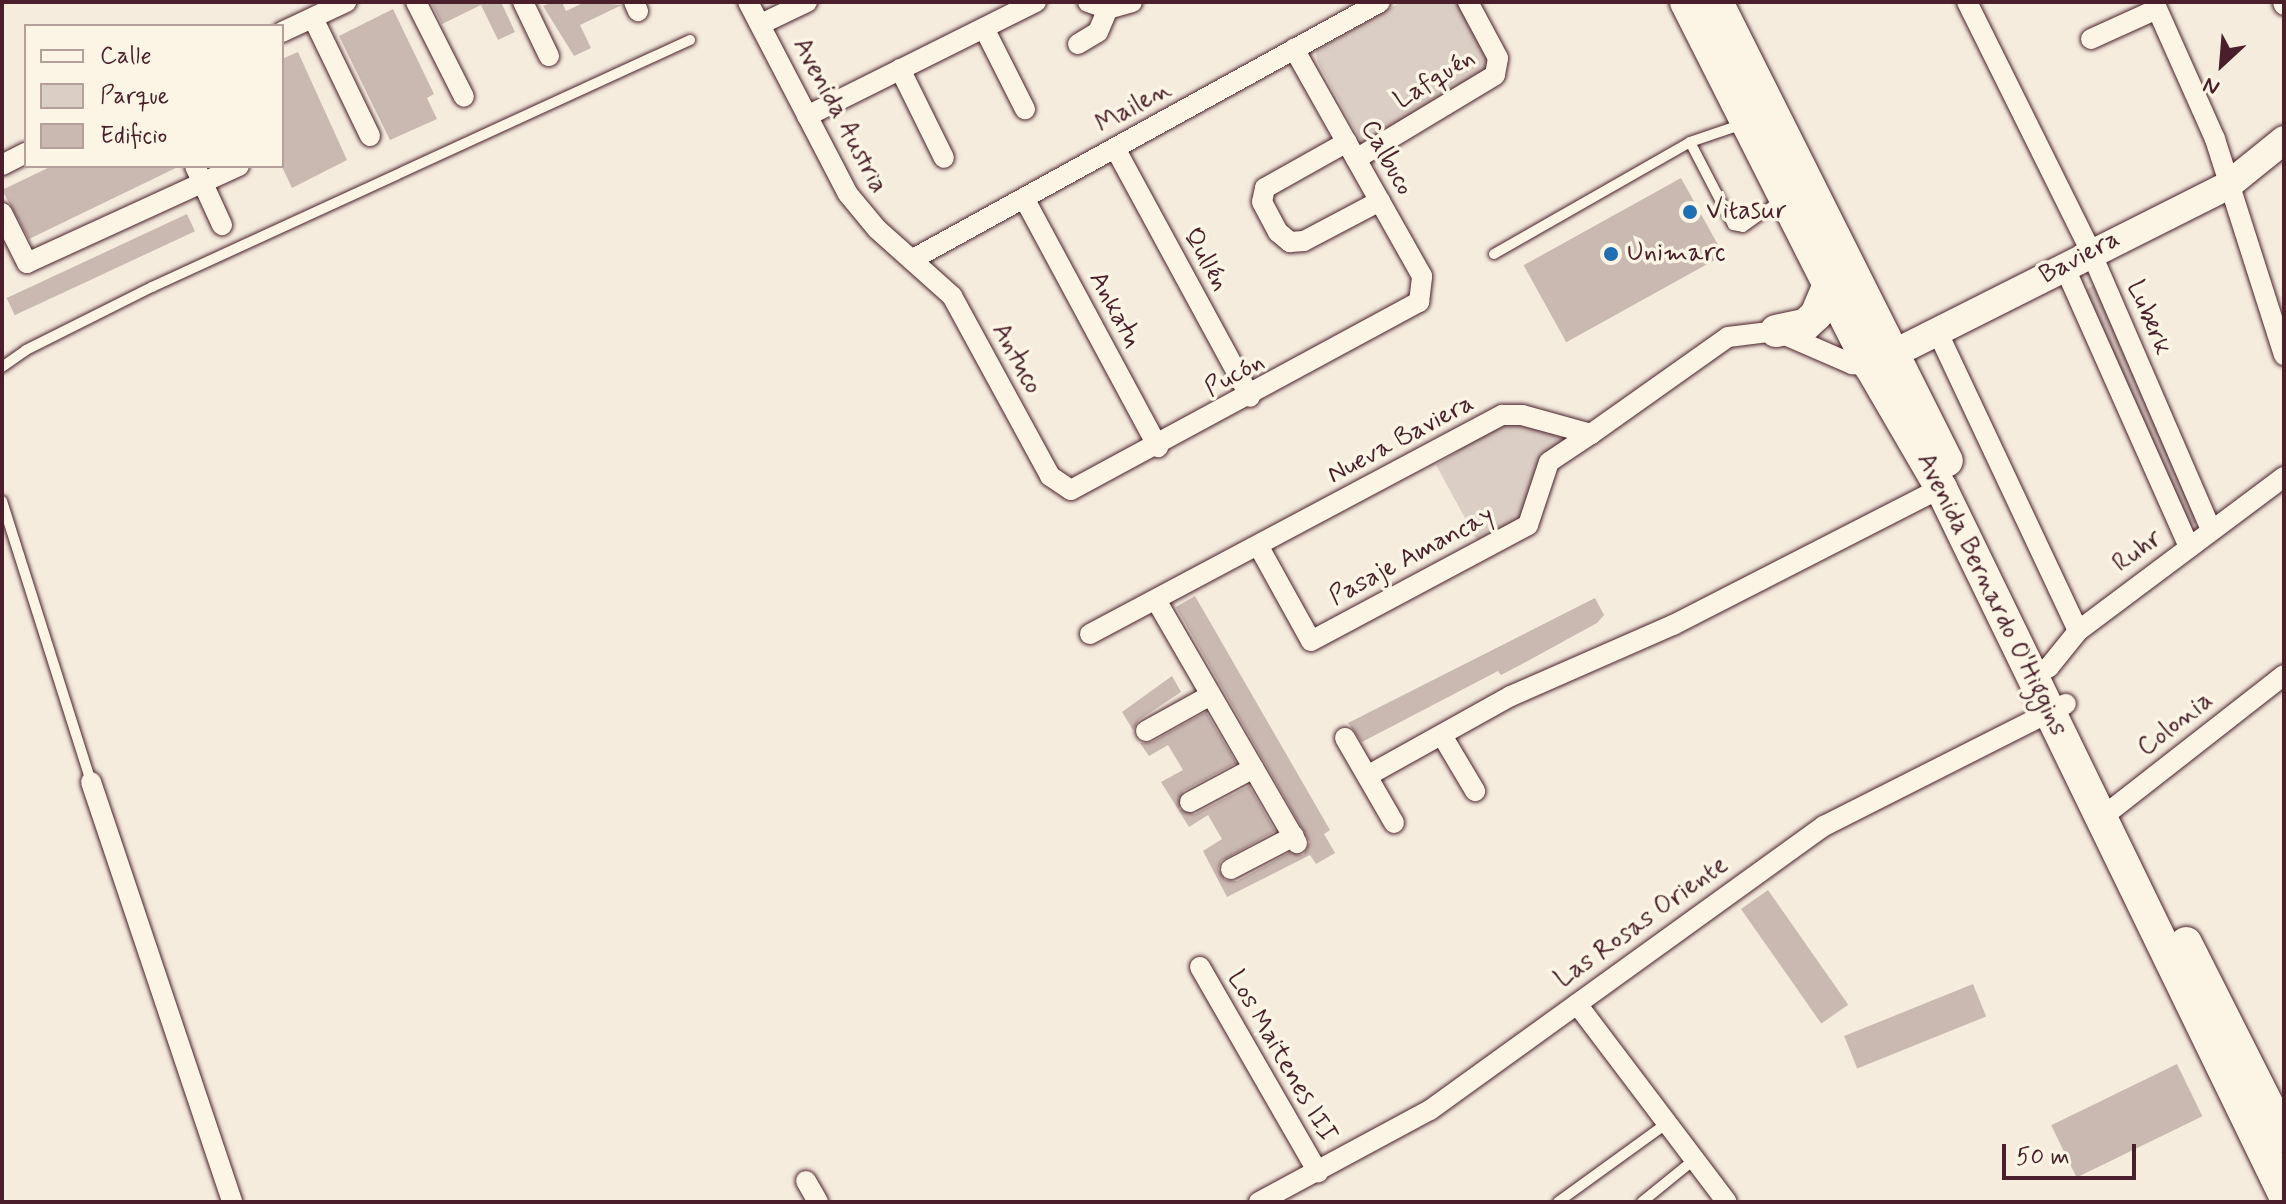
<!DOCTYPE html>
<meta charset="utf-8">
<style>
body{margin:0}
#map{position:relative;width:2286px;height:1204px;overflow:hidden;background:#f5ecde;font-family:Mynerve,sans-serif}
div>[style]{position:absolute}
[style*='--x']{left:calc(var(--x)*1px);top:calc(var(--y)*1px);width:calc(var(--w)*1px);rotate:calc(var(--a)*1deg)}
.green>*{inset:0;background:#dbcec4}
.building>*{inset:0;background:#cab9b1;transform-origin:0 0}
.roads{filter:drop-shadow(0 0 2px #4a1f2b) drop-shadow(0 0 2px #4a1f2b)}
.lane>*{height:10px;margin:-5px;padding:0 5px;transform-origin:5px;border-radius:5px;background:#fcf5e5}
.street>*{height:20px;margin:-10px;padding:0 10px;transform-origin:10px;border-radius:10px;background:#fcf5e5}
.secondary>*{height:28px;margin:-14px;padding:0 14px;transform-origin:14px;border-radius:14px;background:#fcf5e5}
.primary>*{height:32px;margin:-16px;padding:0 16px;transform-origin:16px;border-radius:16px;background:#fcf5e5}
.dots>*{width:22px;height:22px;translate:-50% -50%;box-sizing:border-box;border:4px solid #fcf5e5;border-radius:50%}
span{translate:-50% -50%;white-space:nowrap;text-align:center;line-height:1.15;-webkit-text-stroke:7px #fcf5e5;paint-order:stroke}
.street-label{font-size:26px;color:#4a1f2b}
.poi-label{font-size:26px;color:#4a1f2b}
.left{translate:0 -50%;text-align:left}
.frame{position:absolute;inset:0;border:4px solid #4a1f2b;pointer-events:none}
.legend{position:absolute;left:24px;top:24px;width:260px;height:144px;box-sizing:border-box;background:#fcf5e5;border:2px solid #b59f9b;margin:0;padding:10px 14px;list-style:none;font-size:24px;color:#4a1f2b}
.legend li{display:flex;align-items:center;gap:16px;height:40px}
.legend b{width:40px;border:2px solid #b59f9b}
.north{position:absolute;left:2182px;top:24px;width:80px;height:80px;-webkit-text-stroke:6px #fcf5e5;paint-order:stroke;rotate:206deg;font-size:22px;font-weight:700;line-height:32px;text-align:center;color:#4a1f2b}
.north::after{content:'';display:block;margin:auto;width:28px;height:36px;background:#4a1f2b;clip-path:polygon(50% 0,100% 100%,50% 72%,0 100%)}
.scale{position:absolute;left:2002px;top:1144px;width:134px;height:36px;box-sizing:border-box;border:4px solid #4a1f2b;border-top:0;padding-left:10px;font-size:24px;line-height:28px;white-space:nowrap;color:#4a1f2b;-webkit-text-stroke:6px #fcf5e5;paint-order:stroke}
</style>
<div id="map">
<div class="green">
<div style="clip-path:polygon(1401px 2px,1459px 2px,1491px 63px,1487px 72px,1362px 143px,1317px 61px,1316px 51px)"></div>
<div style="clip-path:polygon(2096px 284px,2197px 522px,2185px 529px,2082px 292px)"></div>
<div style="clip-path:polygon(1519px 422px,1570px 439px,1541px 456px,1524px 517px,1477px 540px,1436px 465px,1496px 427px)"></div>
</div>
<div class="building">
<div style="clip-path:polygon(431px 2px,501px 2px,515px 32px,498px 40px,481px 5px,442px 24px)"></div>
<div style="clip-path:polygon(552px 2px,562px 2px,566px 11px,585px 2px,622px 5px,580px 25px,591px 48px,574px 56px,543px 6px)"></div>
<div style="clip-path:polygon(393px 9px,434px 94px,427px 98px,437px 119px,390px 140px,339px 36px)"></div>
<div style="clip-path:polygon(298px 52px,347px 160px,292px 188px,282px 167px,282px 59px)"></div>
<div style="clip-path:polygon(52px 166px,180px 166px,29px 239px,2px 190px)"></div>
<div style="left:1681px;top:178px;width:88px;height:180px;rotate:61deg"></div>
<div style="left:187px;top:214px;width:19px;height:199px;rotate:65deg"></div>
<div style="clip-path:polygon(1195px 596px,1330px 830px,1324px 834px,1335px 853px,1316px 864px,1310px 855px,1227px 897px,1203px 851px,1222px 839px,1208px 815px,1189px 827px,1161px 782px,1183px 770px,1168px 745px,1149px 756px,1140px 743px,1152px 742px,1206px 712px,1236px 763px,1183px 791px,1179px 809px,1195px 814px,1249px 786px,1275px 831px,1221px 861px,1218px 869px,1225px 880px,1237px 881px,1289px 853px,1303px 855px,1310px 842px,1176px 607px)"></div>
<div style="clip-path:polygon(1595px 598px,1604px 615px,1597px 623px,1522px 664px,1501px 675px,1498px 671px,1362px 742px,1348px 723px)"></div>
<div style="clip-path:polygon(1172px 676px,1181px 692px,1139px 720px,1133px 730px,1122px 712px)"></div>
<div style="left:1768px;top:890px;width:140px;height:33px;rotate:55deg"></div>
<div style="left:1973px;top:984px;width:35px;height:139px;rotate:68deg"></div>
<div style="left:2177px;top:1064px;width:58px;height:140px;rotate:64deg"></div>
</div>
<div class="roads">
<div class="lane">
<div style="--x:1690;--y:142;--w:93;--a:62.6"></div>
<div style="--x:1733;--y:225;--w:10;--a:11"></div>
<div style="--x:1743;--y:227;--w:47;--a:-35.4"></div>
<div style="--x:1494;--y:254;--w:226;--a:-29.7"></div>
<div style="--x:1690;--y:142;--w:56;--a:-18.8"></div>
<div style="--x:2;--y:367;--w:29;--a:-35"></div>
<div style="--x:26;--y:350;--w:141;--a:-26.6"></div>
<div style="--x:152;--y:287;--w:592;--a:-24.66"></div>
<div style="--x:2;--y:501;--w:295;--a:72.4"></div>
<div style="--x:1558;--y:1202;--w:135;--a:-35.9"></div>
<div style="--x:1642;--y:1202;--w:68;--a:-39.1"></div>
</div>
<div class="street">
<div style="--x:416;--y:2;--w:106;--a:63.2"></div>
<div style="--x:523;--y:2;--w:60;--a:64.3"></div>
<div style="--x:634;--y:2;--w:10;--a:66"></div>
<div style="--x:748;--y:2;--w:216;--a:62.5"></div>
<div style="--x:848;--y:194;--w:45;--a:50.4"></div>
<div style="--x:877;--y:229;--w:101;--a:41.8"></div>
<div style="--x:952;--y:296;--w:205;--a:61.4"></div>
<div style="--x:1050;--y:476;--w:25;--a:34"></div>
<div style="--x:1071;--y:490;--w:396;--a:-28.4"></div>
<div style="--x:1419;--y:302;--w:26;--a:-83"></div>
<div style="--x:1422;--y:276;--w:261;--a:-119.4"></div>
<div style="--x:1088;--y:2;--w:21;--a:19"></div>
<div style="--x:1108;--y:9;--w:25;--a:-16"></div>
<div style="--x:1967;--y:2;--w:277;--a:63.6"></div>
<div style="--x:2090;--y:250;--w:304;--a:66.6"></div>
<div style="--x:2154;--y:2;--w:150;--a:66"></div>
<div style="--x:2215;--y:139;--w:227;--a:72.3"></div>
<div style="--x:2283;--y:2;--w:3;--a:72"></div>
<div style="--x:313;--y:18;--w:131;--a:64.2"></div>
<div style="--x:761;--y:24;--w:51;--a:-25.6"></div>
<div style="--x:984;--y:28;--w:91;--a:63.2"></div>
<div style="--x:282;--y:32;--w:71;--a:-25.1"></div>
<div style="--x:2091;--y:39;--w:72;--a:-24.4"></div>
<div style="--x:1078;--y:44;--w:23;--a:-31"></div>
<div style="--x:1098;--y:32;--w:25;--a:-67"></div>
<div style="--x:900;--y:69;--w:99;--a:63.7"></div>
<div style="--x:807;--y:116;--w:256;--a:-26.5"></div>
<div style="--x:1347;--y:142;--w:94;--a:150.7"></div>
<div style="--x:1265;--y:188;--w:14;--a:102"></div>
<div style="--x:1262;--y:202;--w:34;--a:62"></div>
<div style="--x:1278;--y:232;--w:16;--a:40"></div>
<div style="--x:1290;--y:242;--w:14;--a:-4"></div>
<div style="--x:1304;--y:241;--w:86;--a:-27.8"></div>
<div style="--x:1115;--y:148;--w:283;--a:61.5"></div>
<div style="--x:1356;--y:159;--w:162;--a:-31.1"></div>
<div style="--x:1495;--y:75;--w:17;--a:-80"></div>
<div style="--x:1498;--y:58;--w:64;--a:-118.2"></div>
<div style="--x:2;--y:165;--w:27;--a:-27"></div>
<div style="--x:195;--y:166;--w:65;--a:65.4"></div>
<div style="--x:1024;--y:198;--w:283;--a:61.7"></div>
<div style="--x:2;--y:213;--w:56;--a:63.4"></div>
<div style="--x:27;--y:263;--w:233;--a:-24.6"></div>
<div style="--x:913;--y:259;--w:533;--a:-28.82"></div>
<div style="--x:2064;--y:266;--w:308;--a:66"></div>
<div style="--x:1938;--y:333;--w:329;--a:64.8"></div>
<div style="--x:1259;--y:547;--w:107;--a:61"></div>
<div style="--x:1311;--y:641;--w:246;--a:-28.1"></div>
<div style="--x:1528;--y:525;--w:66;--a:-71.6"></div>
<div style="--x:1549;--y:462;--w:50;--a:-33.7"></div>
<div style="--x:1156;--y:600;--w:281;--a:59.9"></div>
<div style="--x:1090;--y:634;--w:467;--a:-28"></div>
<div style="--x:1502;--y:415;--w:20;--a:0"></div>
<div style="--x:1522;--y:415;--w:72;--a:15.4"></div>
<div style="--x:1591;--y:434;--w:168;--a:-35.3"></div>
<div style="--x:1728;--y:337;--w:48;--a:-7.1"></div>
<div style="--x:1776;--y:331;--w:83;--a:23.5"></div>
<div style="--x:1852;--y:364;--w:18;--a:6"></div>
<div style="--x:2033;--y:677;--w:19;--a:-32"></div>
<div style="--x:2049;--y:667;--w:46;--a:-51.1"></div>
<div style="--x:2078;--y:631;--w:257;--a:-36.8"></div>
<div style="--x:1146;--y:731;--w:74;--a:-29"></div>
<div style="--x:1443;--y:737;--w:63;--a:59.3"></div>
<div style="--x:1345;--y:738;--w:98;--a:60"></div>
<div style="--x:1367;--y:776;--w:165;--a:-29.1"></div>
<div style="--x:1511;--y:696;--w:177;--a:-23.7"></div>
<div style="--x:1673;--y:625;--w:301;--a:-27.1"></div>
<div style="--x:91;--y:782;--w:443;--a:71.4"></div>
<div style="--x:1190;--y:802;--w:72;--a:-28"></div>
<div style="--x:2101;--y:818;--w:232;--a:-38"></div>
<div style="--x:1231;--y:869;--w:71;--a:-27.6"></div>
<div style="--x:1200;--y:967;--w:237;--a:60.1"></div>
<div style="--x:1577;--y:1004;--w:248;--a:52.9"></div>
<div style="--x:806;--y:1181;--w:24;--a:60"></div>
<div style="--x:1259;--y:1202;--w:194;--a:-28.3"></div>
<div style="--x:1430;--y:1110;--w:486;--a:-35.8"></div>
<div style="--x:1824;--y:826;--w:271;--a:-26.8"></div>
</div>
<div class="secondary">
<div style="--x:1875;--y:363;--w:394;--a:-26.7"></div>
<div style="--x:2227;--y:186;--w:73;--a:-38.9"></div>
</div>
<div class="primary">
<div style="--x:1686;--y:2;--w:408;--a:63.2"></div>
<div style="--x:1870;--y:366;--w:141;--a:59.8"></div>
<div style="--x:1941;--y:488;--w:785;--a:64.09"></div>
<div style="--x:1717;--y:2;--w:513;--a:63.39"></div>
<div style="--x:1776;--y:331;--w:30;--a:-12"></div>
<div style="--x:1805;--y:325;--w:15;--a:-42"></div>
<div style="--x:1816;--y:315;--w:33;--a:-67"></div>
<div style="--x:2186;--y:943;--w:217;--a:63.2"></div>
</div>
</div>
<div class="dots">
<div style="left:1690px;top:212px;background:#1f6fb2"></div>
<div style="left:1611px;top:254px;background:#1f6fb2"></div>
</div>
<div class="street-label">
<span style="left:1435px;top:80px;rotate:-32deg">Lafquén</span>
<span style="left:1134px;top:108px;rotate:-29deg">Mailen</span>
<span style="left:839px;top:116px;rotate:62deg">Avenida Austria</span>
<span style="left:1386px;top:158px;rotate:61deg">Calbuco</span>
<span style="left:2080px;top:258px;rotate:-28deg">Baviera</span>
<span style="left:1205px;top:260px;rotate:61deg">Qullén</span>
<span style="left:1114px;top:310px;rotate:62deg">Ankatu</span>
<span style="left:2148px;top:318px;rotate:67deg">Luberk</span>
<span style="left:1016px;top:359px;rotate:61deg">Antuco</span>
<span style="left:1235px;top:376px;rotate:-29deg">Pucón</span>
<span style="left:1401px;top:440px;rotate:-28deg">Nueva Baviera</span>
<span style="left:2138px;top:552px;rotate:-37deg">Ruhr</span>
<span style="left:1412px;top:557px;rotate:-28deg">Pasaje Amancay</span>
<span style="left:1991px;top:595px;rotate:64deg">Avenida Bernardo O'Higgins</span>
<span style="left:2176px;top:725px;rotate:-38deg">Colonia</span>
<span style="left:1642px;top:923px;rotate:-36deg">Las Rosas Oriente</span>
<span style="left:1281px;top:1057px;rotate:60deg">Los Maitenes III</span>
</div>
<div class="poi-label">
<span class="left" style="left:1706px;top:212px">Vitasur</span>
<span class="left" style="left:1627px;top:254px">Unimarc</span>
</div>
<div class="frame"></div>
<ul class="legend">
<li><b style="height:10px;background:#fcf5e5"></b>Calle</li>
<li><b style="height:22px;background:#dbcec4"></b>Parque</li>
<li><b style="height:22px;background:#cab9b1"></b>Edificio</li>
</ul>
<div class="north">N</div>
<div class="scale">50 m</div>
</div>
